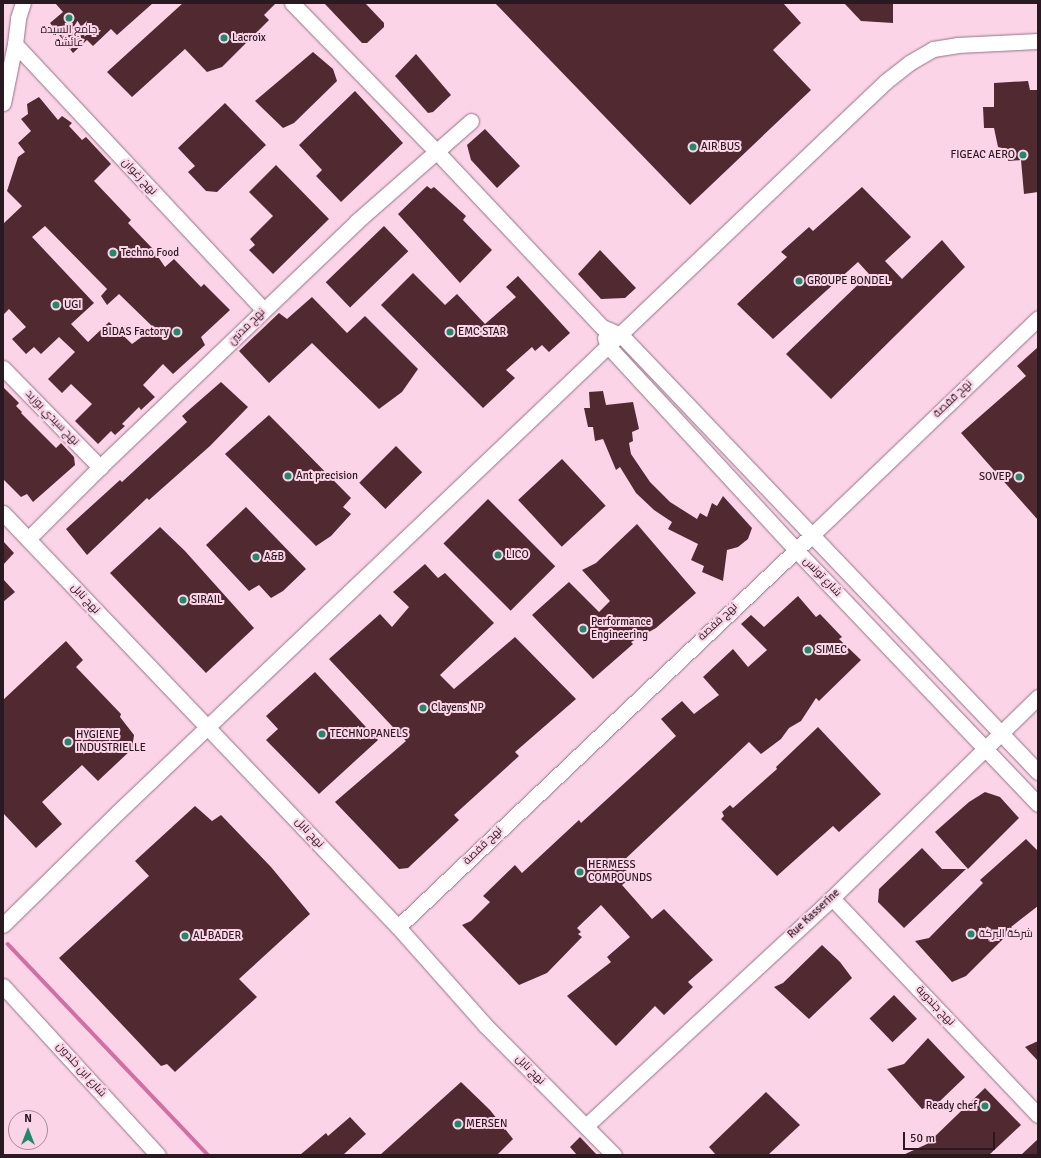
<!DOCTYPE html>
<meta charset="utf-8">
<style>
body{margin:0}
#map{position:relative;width:1041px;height:1158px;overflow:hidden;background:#fbd5e7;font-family:Signika,Cairo,sans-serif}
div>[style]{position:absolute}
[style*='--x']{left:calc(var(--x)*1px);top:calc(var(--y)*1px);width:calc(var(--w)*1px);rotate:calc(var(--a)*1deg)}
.stream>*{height:3.5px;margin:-1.75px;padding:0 1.75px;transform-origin:1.75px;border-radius:1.75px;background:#d36ea5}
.building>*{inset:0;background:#512931;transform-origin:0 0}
.roads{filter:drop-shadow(0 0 1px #997085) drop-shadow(0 0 1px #997085)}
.minor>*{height:15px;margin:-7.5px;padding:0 7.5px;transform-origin:7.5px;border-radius:7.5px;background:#fff}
.dots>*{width:11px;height:11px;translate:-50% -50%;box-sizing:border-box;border:2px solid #fbd5e7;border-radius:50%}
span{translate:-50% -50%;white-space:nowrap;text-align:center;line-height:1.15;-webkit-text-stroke:4px #fbd5e7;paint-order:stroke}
.poi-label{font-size:11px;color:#291921}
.left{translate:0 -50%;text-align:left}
.right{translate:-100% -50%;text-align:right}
.street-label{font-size:11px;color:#291921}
.frame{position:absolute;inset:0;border:4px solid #291921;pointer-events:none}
.north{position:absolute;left:8px;top:1110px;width:40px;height:40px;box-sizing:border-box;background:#fbd5e7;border:1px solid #a78a98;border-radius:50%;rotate:0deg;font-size:11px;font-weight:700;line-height:16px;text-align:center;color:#291921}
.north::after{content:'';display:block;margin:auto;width:14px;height:18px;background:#1c8b6a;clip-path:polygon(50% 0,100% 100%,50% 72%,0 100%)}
.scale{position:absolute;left:903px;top:1132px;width:92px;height:18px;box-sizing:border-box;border:2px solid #291921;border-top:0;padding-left:5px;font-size:12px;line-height:14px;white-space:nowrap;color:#291921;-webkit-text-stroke:3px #fbd5e7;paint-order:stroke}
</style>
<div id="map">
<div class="stream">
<div style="--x:8;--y:944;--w:291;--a:46.5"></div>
</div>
<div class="building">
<div style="clip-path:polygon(55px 3px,153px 3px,117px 35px,111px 29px,93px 46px,87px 40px,73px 53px,50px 23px,63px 12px)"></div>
<div style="clip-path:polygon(183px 3px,276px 3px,264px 15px,269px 20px,222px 67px,207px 72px,185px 49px,132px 97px,107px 72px)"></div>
<div style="clip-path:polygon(324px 3px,365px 3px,384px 23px,384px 27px,367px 43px,362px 43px)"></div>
<div style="clip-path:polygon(495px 3px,783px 3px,801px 23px,773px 50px,811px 90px,690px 205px)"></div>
<div style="clip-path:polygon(844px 3px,893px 3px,893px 23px,861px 21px)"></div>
<div style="clip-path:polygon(313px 52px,333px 69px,337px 81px,294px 123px,283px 128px,255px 101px)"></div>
<div style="clip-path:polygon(416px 54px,451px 95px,433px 112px,428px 113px,395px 76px)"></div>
<div style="clip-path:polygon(1028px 81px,1030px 90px,1038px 90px,1038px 192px,1024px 194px,1021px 160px,1008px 161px,1010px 150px,998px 147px,994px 128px,984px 128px,983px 107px,994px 107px,994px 83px)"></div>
<div style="clip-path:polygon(355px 91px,403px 143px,341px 202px,316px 176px,322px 170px,299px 145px)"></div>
<div style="clip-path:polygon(evenodd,39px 97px,58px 120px,62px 116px,72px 123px,69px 126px,82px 140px,86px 137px,111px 164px,94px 181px,131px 220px,128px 223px,152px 248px,165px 267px,174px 259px,201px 287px,204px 284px,230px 310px,201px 337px,205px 345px,173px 374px,163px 364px,143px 385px,155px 397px,141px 410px,139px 407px,122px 424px,125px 426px,115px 435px,111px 431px,98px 444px,75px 421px,92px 404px,71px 384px,62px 393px,48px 379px,75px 352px,59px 337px,41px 354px,34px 347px,26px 354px,12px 339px,26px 327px,9px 309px,3px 315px,3px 224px,22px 206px,7px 191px,18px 157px,25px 152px,18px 143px,31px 131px,21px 119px,28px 114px,27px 104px,39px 97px,45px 226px,107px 289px,101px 296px,107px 305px,119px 294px,154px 328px,132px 344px,109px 322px,88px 342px,71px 324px,94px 303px,32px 237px,45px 226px)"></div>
<div style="clip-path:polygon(225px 103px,266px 145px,217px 192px,206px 191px,188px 172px,195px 166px,178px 148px)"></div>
<div style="clip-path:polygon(485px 129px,520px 166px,497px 188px,471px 160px,467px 145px)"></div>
<div style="clip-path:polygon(276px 165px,329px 219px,273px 274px,249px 250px,255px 245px,250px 239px,273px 216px,249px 192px)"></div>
<div style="clip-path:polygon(427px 186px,431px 189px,434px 187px,466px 216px,463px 220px,492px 250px,460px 283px,398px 214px)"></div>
<div style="clip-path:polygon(862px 187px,911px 237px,885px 261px,902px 279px,942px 240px,965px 267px,831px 399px,786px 354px,869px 274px,858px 262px,773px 339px,737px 304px,787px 257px,781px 252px,809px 227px,813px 231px)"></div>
<div style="left:384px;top:226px;width:35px;height:81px;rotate:46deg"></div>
<div style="clip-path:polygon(600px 250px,636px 288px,625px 298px,601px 299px,578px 274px)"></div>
<div style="clip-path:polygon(413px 273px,445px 305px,457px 294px,485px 324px,516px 297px,506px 287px,518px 276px,570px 333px,549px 352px,542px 345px,535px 351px,532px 347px,506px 370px,515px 378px,483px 408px,381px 305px)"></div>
<div style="clip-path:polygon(312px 297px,347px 333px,365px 316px,418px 369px,402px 392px,379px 409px,312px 343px,269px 383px,239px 351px,279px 313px,287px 319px)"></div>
<div style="clip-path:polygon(1038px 347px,1038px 520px,961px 433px,1026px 376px,1017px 366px)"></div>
<div style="clip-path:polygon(221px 382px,248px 407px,210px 446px,149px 500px,147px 498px,87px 555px,66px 529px,120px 480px,122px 482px,187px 422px,182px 416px)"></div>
<div style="clip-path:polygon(3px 387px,19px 403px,16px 406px,22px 412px,21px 413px,56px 448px,61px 443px,74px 457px,75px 465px,33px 502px,27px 494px,21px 497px,3px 479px)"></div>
<div style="clip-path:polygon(603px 391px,606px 405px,633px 402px,639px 429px,632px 432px,633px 441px,629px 443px,631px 454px,650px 482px,670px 502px,697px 519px,700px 513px,707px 517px,712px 503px,717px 506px,723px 496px,752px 528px,748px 539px,738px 547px,727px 550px,723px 581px,702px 572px,704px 566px,691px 560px,698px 544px,668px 529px,672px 522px,654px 510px,636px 493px,620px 467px,616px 470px,603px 439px,595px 441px,593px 427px,588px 427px,584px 408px,590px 408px,589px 392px)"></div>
<div style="clip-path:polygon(269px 415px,351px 498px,343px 507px,351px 514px,331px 536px,316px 546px,225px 454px)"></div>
<div style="left:396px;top:446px;width:37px;height:52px;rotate:45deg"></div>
<div style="left:562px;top:459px;width:64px;height:60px;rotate:47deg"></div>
<div style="left:488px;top:499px;width:95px;height:63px;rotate:45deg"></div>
<div style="clip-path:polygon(246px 507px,306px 569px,283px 591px,271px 598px,259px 585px,249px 591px,206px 545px)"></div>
<div style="clip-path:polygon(637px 524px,696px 593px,656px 628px,631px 642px,633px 644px,593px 679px,532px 615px,569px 582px,599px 612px,610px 601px,582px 570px,596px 563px)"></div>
<div style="clip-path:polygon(160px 527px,185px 551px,254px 628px,206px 673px,110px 573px)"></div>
<div style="clip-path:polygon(3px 541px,14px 553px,3px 565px)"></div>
<div style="clip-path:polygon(425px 564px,438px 578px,445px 573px,494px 623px,440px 675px,454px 689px,515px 637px,576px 699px,515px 752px,519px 756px,454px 815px,459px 820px,408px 868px,399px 869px,335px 802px,406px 741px,329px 659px,380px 614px,392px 627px,409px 607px,393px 592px)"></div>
<div style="clip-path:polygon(3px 579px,15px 592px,3px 602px)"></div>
<div style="clip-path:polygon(798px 596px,816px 617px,820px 614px,842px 637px,839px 639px,861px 660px,819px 701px,816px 698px,801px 721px,789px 728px,781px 739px,761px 754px,749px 742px,620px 864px,632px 877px,622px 885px,652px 919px,664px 909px,713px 960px,688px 982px,693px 987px,664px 1015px,655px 1006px,616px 1046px,567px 996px,611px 962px,607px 957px,630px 937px,601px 905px,577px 928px,581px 932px,578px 934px,582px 937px,547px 973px,519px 985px,462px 925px,471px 921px,490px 902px,483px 896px,515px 865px,522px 873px,579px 820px,581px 823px,676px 736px,661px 719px,682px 701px,694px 714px,719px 695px,703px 677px,733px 649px,748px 667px,767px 650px,741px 624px,751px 615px,764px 627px)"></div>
<div style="clip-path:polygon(66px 641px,83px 660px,76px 667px,121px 714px,120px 717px,134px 735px,132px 749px,98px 781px,82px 765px,42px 802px,62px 824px,36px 848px,3px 813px,3px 700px)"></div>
<div style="clip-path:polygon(315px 672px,378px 740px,319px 794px,266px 740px,278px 729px,266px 716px)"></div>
<div style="clip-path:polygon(818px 727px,881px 794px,839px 832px,833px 826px,777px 876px,721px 819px,724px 816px,722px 812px,730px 805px,733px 808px,777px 769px,776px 767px)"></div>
<div style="clip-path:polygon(985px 792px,1000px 797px,1019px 818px,968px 869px,935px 832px,969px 802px)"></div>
<div style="clip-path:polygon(195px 806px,212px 821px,221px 815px,271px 867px,310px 914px,239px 979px,257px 997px,175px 1072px,167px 1064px,161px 1066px,59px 958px,149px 876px,135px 861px)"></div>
<div style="clip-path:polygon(1026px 839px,1038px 851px,1038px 906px,1011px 927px,1013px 929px,966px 976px,952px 982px,915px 941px,929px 938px,983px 883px,980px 880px)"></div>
<div style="clip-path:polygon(922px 848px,942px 869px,966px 869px,904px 928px,878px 902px,879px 889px)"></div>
<div style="clip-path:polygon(822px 945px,840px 962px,852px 978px,809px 1019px,774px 987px,783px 983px)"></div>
<div style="left:894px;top:995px;width:33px;height:34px;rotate:46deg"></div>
<div style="clip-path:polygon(928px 1038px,965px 1077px,940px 1101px,922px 1109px,887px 1069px,904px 1064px)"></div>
<div style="clip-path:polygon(1038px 1041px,1038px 1061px,1025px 1047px)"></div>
<div style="clip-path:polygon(461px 1082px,490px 1110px,513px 1139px,497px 1155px,380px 1155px)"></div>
<div style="clip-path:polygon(985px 1088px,1021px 1125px,989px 1155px,903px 1155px,927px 1144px)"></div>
<div style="clip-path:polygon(766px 1092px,800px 1125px,768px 1155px,716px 1155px,709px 1147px)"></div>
<div style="clip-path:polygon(350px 1117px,366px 1134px,343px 1155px,300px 1155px,326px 1133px,328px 1136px)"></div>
<div style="clip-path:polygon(580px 1137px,597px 1155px,577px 1155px,570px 1147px)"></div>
<div style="clip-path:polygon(1038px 1139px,1038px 1155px,1021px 1155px)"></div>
</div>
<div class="roads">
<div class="minor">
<div style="--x:292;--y:3;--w:208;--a:45.8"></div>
<div style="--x:437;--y:152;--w:241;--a:46.7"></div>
<div style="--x:602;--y:327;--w:21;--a:23"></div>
<div style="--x:621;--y:335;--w:604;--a:46.34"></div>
<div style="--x:15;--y:44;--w:364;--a:46.9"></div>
<div style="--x:3;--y:103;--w:60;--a:-78.5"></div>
<div style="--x:15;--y:44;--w:26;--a:-83"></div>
<div style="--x:18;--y:18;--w:16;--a:-72"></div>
<div style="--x:605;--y:338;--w:9;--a:69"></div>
<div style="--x:608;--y:346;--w:276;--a:47.3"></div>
<div style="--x:795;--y:549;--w:352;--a:46.4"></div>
<div style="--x:3;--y:368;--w:139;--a:45.6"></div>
<div style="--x:3;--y:513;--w:572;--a:46.35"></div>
<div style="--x:398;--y:927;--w:131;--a:48.4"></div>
<div style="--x:485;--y:1025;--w:183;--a:45.2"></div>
<div style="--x:28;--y:539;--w:102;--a:-45"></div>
<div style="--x:100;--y:467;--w:354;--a:-43.7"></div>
<div style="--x:356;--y:222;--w:153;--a:-41.3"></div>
<div style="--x:832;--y:898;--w:299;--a:46.5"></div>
<div style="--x:3;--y:925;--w:161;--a:-44.5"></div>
<div style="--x:118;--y:812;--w:1059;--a:-43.58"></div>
<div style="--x:885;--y:82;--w:31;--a:-38"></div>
<div style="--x:909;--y:63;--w:28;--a:-30"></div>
<div style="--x:933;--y:49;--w:24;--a:-9"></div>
<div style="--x:957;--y:45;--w:81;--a:-2.8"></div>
<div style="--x:398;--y:927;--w:570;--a:-43.44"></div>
<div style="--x:812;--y:535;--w:313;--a:-43.8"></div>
<div style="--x:3;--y:986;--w:229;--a:47.5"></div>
<div style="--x:586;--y:1126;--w:335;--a:-42.8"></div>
<div style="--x:832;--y:898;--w:288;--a:-44.3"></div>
</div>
</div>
<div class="dots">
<div style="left:69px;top:18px;background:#1c8b6a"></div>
<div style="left:224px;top:38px;background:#1c8b6a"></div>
<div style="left:693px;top:147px;background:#1c8b6a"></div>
<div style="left:1023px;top:155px;background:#1c8b6a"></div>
<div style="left:113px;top:253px;background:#1c8b6a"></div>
<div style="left:799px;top:281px;background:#1c8b6a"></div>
<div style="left:56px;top:305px;background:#1c8b6a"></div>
<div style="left:177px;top:332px;background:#1c8b6a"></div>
<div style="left:450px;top:332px;background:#1c8b6a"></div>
<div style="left:288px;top:476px;background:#1c8b6a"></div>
<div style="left:1019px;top:477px;background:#1c8b6a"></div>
<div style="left:498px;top:555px;background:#1c8b6a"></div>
<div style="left:256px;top:557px;background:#1c8b6a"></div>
<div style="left:183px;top:600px;background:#1c8b6a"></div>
<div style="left:583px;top:629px;background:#1c8b6a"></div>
<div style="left:808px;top:650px;background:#1c8b6a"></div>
<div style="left:423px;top:708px;background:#1c8b6a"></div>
<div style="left:322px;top:734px;background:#1c8b6a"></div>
<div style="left:68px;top:742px;background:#1c8b6a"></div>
<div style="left:580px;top:872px;background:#1c8b6a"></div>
<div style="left:971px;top:934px;background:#1c8b6a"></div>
<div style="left:185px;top:936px;background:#1c8b6a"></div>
<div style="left:985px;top:1106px;background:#1c8b6a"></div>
<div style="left:458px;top:1124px;background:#1c8b6a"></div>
</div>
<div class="poi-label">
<span style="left:69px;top:37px">جامع السيدة<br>عائشة</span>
<span class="left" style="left:232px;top:38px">Lacroix</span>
<span class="left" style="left:701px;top:147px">AIR BUS</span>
<span class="right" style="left:1015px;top:155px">FIGEAC AERO</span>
<span class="left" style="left:121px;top:253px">Techno Food</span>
<span class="left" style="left:807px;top:281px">GROUPE BONDEL</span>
<span class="left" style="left:64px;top:305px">UGI</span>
<span class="right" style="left:169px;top:332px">BIDAS Factory</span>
<span class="left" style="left:458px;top:332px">EMC STAR</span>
<span class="left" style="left:296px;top:476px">Ant precision</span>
<span class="right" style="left:1011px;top:477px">SOVEP</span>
<span class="left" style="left:506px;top:555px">LICO</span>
<span class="left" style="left:264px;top:557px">A&amp;B</span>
<span class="left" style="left:191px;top:600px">SIRAIL</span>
<span class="left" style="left:591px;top:629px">Performance<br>Engineering</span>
<span class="left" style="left:816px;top:650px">SIMEC</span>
<span class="left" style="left:431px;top:708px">Clayens NP</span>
<span class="left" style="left:330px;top:734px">TECHNOPANELS</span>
<span class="left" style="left:76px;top:742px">HYGIENE<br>INDUSTRIELLE</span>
<span class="left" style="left:588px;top:872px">HERMESS<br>COMPOUNDS</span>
<span class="left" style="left:979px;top:934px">شركة البركة</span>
<span class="left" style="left:193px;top:936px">AL BADER</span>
<span class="right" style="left:977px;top:1106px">Ready chef</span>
<span class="left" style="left:466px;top:1124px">MERSEN</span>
</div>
<div class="street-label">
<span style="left:139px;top:177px;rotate:47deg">نهج زغوان</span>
<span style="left:247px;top:327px;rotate:-45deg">نهج مدنين</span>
<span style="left:953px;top:399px;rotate:-44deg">نهج قفصة</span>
<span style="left:52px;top:418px;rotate:46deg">نهج سيدي بوزيد</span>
<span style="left:822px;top:577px;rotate:46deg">شارع تونس</span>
<span style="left:85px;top:599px;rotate:47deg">نهج نابل</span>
<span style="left:718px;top:622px;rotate:-43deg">نهج قفصة</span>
<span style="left:309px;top:833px;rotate:47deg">نهج نابل</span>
<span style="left:483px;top:846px;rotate:-44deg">نهج قفصة</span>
<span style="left:814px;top:914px;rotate:-43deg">Rue Kasserine</span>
<span style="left:935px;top:1006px;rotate:46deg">نهج جندوبة</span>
<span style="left:81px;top:1070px;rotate:48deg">شارع ابن خلدون</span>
<span style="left:530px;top:1070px;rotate:45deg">نهج نابل</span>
</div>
<div class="frame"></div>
<div class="north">N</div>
<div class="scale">50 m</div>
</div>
